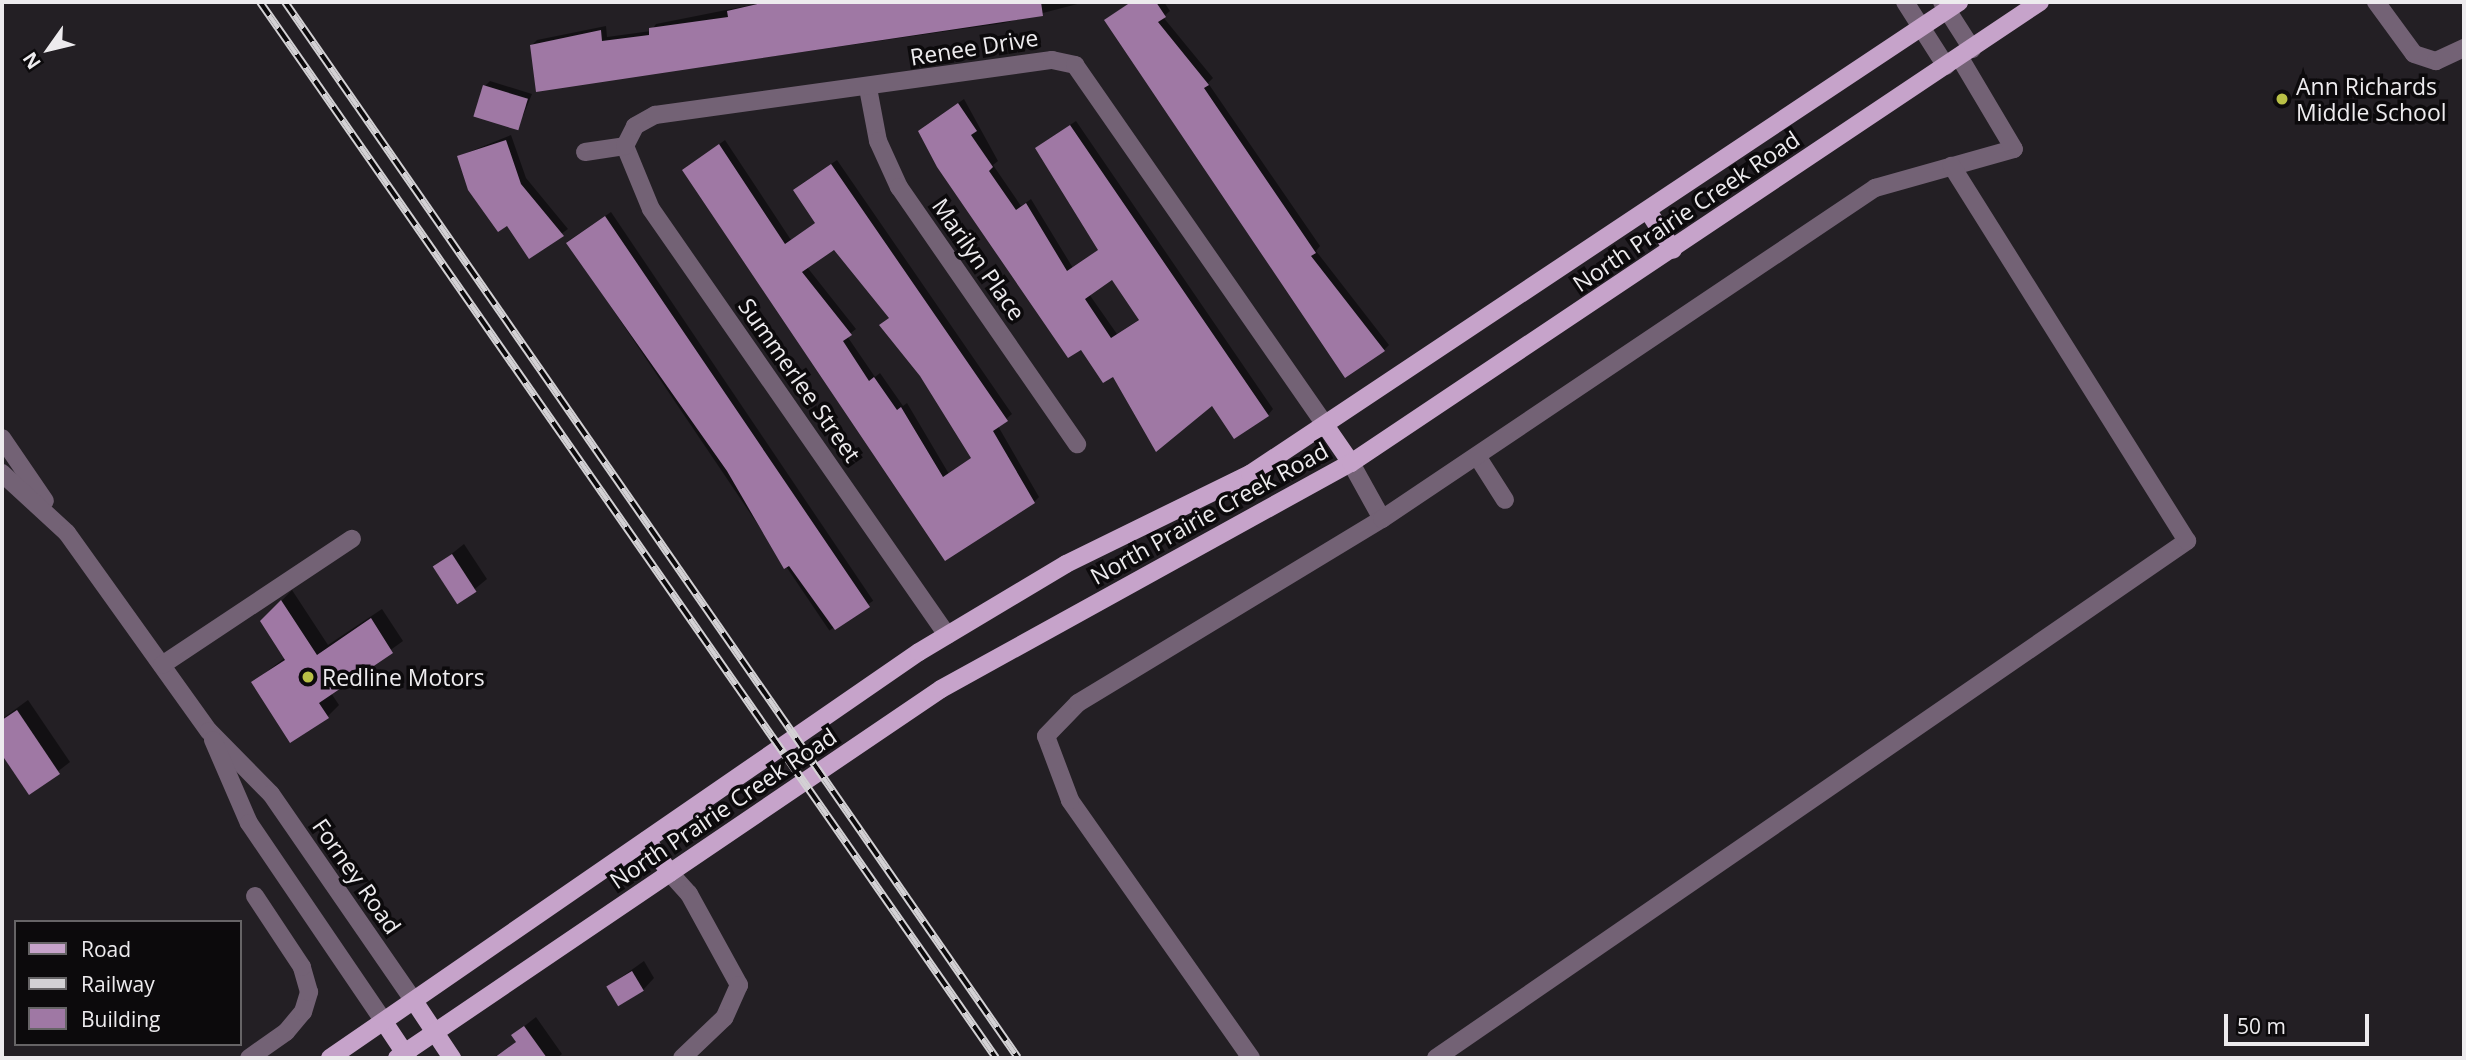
<!DOCTYPE html>
<style>
body{margin:0}
#map{position:relative;width:2466px;height:1060px;overflow:hidden;background:#231f24;font-family:"Open Sans",sans-serif}
div>[style]{position:absolute}
[style*='--x']{left:calc(var(--x)*1px);top:calc(var(--y)*1px);width:calc(var(--w)*1px);rotate:calc(var(--a)*1deg)}
.shadow>*{inset:0;background:#0007;transform-origin:0 0}
.building>*{inset:0;background:#9f78a4;transform-origin:0 0}
.minor>*{height:18px;margin:-9px;padding:0 9px;transform-origin:9px;border-radius:9px;background:#736275}
.major>*{height:18px;margin:-9px;padding:0 9px;transform-origin:9px;border-radius:9px;background:#c6a3ca}
.rail>*{height:8px;margin-top:-4px;transform-origin:0;background:repeating-linear-gradient(90deg,#0c0a0c 0 16px,#d3d1d4 0 32px);box-sizing:border-box;border-block:2px solid #d3d1d4}
.dots>*{width:19px;height:19px;translate:-50% -50%;box-sizing:border-box;border:4px solid #0c0a0c;border-radius:50%}
span{translate:-50% -50%;white-space:nowrap;text-align:center;line-height:1.15;-webkit-text-stroke:7px #0c0a0c;paint-order:stroke}
.street-label{font-size:23px;color:#edebee}
.poi-label{font-size:23px;color:#edebee}
.left{translate:0 -50%;text-align:left}
.frame{position:absolute;inset:0;border:4px solid #edebee;pointer-events:none}
.legend{position:absolute;left:14px;top:920px;width:228px;height:126px;box-sizing:border-box;background:#0c0a0c;border:2px solid #666466;margin:0;padding:9px 12px;list-style:none;font-size:21px;color:#edebee}
.legend li{display:flex;align-items:center;gap:14px;height:35px}
.legend b{width:35px;border:2px solid #666466}
.north{position:absolute;left:14px;top:14px;width:70px;height:70px;-webkit-text-stroke:5px #0c0a0c;paint-order:stroke;rotate:236deg;font-size:19px;font-weight:700;line-height:28px;text-align:center;color:#edebee}
.north::after{content:'';display:block;margin:auto;width:24px;height:32px;background:#edebee;clip-path:polygon(50% 0,100% 100%,50% 72%,0 100%)}
.scale{position:absolute;left:2224px;top:1014px;width:145px;height:32px;box-sizing:border-box;border:4px solid #edebee;border-top:0;padding-left:9px;font-size:21px;line-height:24px;white-space:nowrap;color:#edebee;-webkit-text-stroke:5px #0c0a0c;paint-order:stroke}
</style>
<div id="map">
<div class="shadow">
<div style="clip-path:polygon(767px 2px,1085px 2px,1004px 23px,538px 90px,532px 45px,537px 40px,606px 26px,607px 37px,651px 31px,656px 24px)"></div>
<div style="clip-path:polygon(1131px 2px,1164px 2px,1170px 11px,1163px 17px,1213px 78px,1208px 83px,1320px 246px,1316px 251px,1389px 345px,1384px 350px,1107px 20px)"></div>
<div style="clip-path:polygon(490px 81px,532px 94px,518px 128px,485px 86px)"></div>
<div style="clip-path:polygon(evenodd,964px 99px,998px 161px,993px 165px,1021px 206px,1031px 199px,1073px 268px,1099px 250px,1043px 143px,1076px 121px,1273px 409px,1268px 415px,1114px 374px,925px 126px,964px 99px,1112px 278px,1140px 319px,1117px 334px,1089px 294px,1112px 278px)"></div>
<div style="clip-path:polygon(511px 135px,526px 178px,568px 229px,530px 256px,459px 156px)"></div>
<div style="clip-path:polygon(evenodd,725px 140px,791px 240px,817px 222px,800px 185px,837px 160px,1012px 414px,998px 426px,1039px 497px,1034px 502px,945px 559px,684px 170px,725px 140px,834px 248px,891px 317px,972px 458px,949px 474px,907px 403px,903px 406px,880px 373px,875px 377px,847px 336px,856px 329px,807px 267px,834px 248px)"></div>
<div style="left:611px;top:212px;width:469px;height:53px;rotate:56deg"></div>
<div style="clip-path:polygon(464px 544px,487px 579px,459px 602px,435px 567px)"></div>
<div style="clip-path:polygon(292px 590px,328px 645px,382px 609px,403px 641px,331px 693px,339px 705px,328px 716px,253px 682px,286px 657px,262px 621px)"></div>
<div style="clip-path:polygon(28px 700px,70px 762px,30px 793px,2px 752px,2px 719px)"></div>
<div style="clip-path:polygon(644px 961px,654px 978px,643px 990px,609px 986px)"></div>
<div style="clip-path:polygon(536px 1017px,562px 1054px,557px 1058px,515px 1058px,508px 1050px,517px 1041px,513px 1035px)"></div>
</div>
<div class="building">
<div style="clip-path:polygon(766px 2px,1041px 2px,1043px 16px,536px 92px,530px 45px,601px 30px,602px 41px,649px 35px,649px 28px,728px 17px,727px 11px)"></div>
<div style="clip-path:polygon(1131px 2px,1156px 2px,1166px 17px,1158px 22px,1209px 85px,1204px 88px,1316px 253px,1311px 256px,1385px 351px,1345px 378px,1104px 20px)"></div>
<div style="left:483px;top:85px;width:47px;height:33px;rotate:17deg"></div>
<div style="clip-path:polygon(evenodd,958px 103px,977px 131px,971px 135px,993px 167px,989px 171px,1016px 210px,1026px 203px,1067px 271px,1098px 250px,1035px 148px,1070px 125px,1269px 416px,1234px 439px,1212px 406px,1156px 452px,1113px 377px,1103px 383px,1081px 350px,1068px 358px,937px 167px,918px 131px,958px 103px,1112px 280px,1139px 320px,1111px 338px,1085px 299px,1112px 280px)"></div>
<div style="clip-path:polygon(506px 140px,521px 184px,564px 236px,529px 259px,507px 226px,498px 232px,468px 190px,457px 156px)"></div>
<div style="clip-path:polygon(evenodd,719px 144px,785px 244px,815px 223px,793px 190px,831px 164px,1008px 421px,993px 431px,1035px 503px,945px 561px,682px 170px,719px 144px,834px 250px,889px 318px,879px 325px,920px 376px,971px 458px,943px 477px,901px 407px,897px 410px,874px 377px,869px 381px,843px 341px,852px 335px,802px 272px,834px 250px)"></div>
<div style="clip-path:polygon(605px 216px,870px 607px,835px 630px,789px 566px,784px 569px,727px 471px,566px 243px)"></div>
<div style="left:452px;top:554px;width:45px;height:23px;rotate:57deg"></div>
<div style="clip-path:polygon(281px 600px,317px 655px,371px 618px,393px 653px,319px 703px,329px 718px,290px 743px,251px 682px,285px 660px,260px 621px)"></div>
<div style="clip-path:polygon(17px 710px,60px 774px,29px 795px,2px 755px,2px 720px)"></div>
<div style="left:632px;top:971px;width:23px;height:30px;rotate:59deg"></div>
<div style="clip-path:polygon(524px 1026px,547px 1058px,494px 1058px,516px 1042px,511px 1035px)"></div>
</div>
<div class="minor">
<div style="--x:1905;--y:2;--w:76;--a:57.4"></div>
<div style="--x:1942;--y:2;--w:56;--a:57.4"></div>
<div style="--x:2376;--y:2;--w:64;--a:53.8"></div>
<div style="--x:2414;--y:54;--w:23;--a:18"></div>
<div style="--x:2436;--y:61;--w:31;--a:-25"></div>
<div style="--x:868;--y:88;--w:54;--a:79.3"></div>
<div style="--x:878;--y:141;--w:51;--a:65.5"></div>
<div style="--x:899;--y:187;--w:313;--a:55.3"></div>
<div style="--x:625;--y:146;--w:68;--a:67.6"></div>
<div style="--x:651;--y:209;--w:519;--a:55.21"></div>
<div style="--x:585;--y:152;--w:40;--a:-8.5"></div>
<div style="--x:625;--y:146;--w:22;--a:-63"></div>
<div style="--x:635;--y:126;--w:23;--a:-29"></div>
<div style="--x:655;--y:115;--w:401;--a:-7.9"></div>
<div style="--x:1052;--y:60;--w:24;--a:12"></div>
<div style="--x:1075;--y:65;--w:438;--a:55.2"></div>
<div style="--x:2;--y:438;--w:76;--a:55.7"></div>
<div style="--x:1477;--y:456;--w:52;--a:57.5"></div>
<div style="--x:1351;--y:463;--w:64;--a:61"></div>
<div style="--x:2;--y:473;--w:88;--a:42.7"></div>
<div style="--x:67;--y:533;--w:244;--a:54.4"></div>
<div style="--x:209;--y:731;--w:88;--a:45.5"></div>
<div style="--x:271;--y:794;--w:252;--a:55.4"></div>
<div style="--x:162;--y:665;--w:228;--a:-33.6"></div>
<div style="--x:213;--y:740;--w:90;--a:66.6"></div>
<div style="--x:249;--y:823;--w:240;--a:55.8"></div>
<div style="--x:670;--y:873;--w:28;--a:48"></div>
<div style="--x:689;--y:894;--w:104;--a:61.2"></div>
<div style="--x:739;--y:985;--w:36;--a:114"></div>
<div style="--x:724;--y:1018;--w:58;--a:136.4"></div>
<div style="--x:249;--y:1058;--w:45;--a:-35.1"></div>
<div style="--x:286;--y:1032;--w:26;--a:-50"></div>
<div style="--x:303;--y:1012;--w:21;--a:-73"></div>
<div style="--x:309;--y:992;--w:26;--a:-106"></div>
<div style="--x:302;--y:967;--w:85;--a:-123.5"></div>
<div style="--x:1251;--y:1058;--w:315;--a:-125.1"></div>
<div style="--x:1070;--y:800;--w:68;--a:-110.6"></div>
<div style="--x:1046;--y:736;--w:46;--a:-45.9"></div>
<div style="--x:1078;--y:703;--w:355;--a:-31.2"></div>
<div style="--x:1382;--y:519;--w:594;--a:-33.88"></div>
<div style="--x:1875;--y:188;--w:144;--a:-15.7"></div>
<div style="--x:2014;--y:149;--w:106;--a:-120.7"></div>
<div style="--x:1436;--y:1058;--w:912;--a:-34.54"></div>
<div style="--x:2187;--y:541;--w:443;--a:-122.1"></div>
</div>
<div class="major">
<div style="--x:1648;--y:211;--w:46;--a:57.3"></div>
<div style="--x:1325;--y:425;--w:46;--a:55.6"></div>
<div style="--x:647;--y:840;--w:40;--a:55.1"></div>
<div style="--x:414;--y:1001;--w:69;--a:56.3"></div>
<div style="--x:384;--y:1022;--w:43;--a:56.3"></div>
<div style="--x:330;--y:1058;--w:715;--a:-34.58"></div>
<div style="--x:919;--y:652;--w:171;--a:-30.9"></div>
<div style="--x:1066;--y:564;--w:205;--a:-26.1"></div>
<div style="--x:1250;--y:474;--w:852;--a:-33.65"></div>
<div style="--x:397;--y:1058;--w:657;--a:-34.15"></div>
<div style="--x:941;--y:689;--w:468;--a:-28.9"></div>
<div style="--x:1351;--y:463;--w:829;--a:-33.79"></div>
</div>
<div class="rail">
<div style="--x:260;--y:2;--w:1287;--a:55.12"></div>
<div style="--x:285;--y:2;--w:1285;--a:55.23"></div>
</div>
<div class="dots">
<div style="left:2282px;top:99px;background:#b9c046"></div>
<div style="left:308px;top:677px;background:#b9c046"></div>
</div>
<div class="street-label">
<span style="left:974px;top:47px;rotate:-9deg">Renee Drive</span>
<span style="left:1686px;top:211px;rotate:-34deg">North Prairie Creek Road</span>
<span style="left:979px;top:259px;rotate:55deg">Marilyn Place</span>
<span style="left:800px;top:380px;rotate:55deg">Summerlee Street</span>
<span style="left:1209px;top:513px;rotate:-29deg">North Prairie Creek Road</span>
<span style="left:723px;top:808px;rotate:-34deg">North Prairie Creek Road</span>
<span style="left:357px;top:876px;rotate:55deg">Forney Road</span>
</div>
<div class="poi-label">
<span class="left" style="left:2296px;top:99px">Ann Richards<br>Middle School</span>
<span class="left" style="left:322px;top:677px">Redline Motors</span>
</div>
<div class="frame"></div>
<ul class="legend">
<li><b style="height:9px;background:#c6a3ca"></b>Road</li>
<li><b style="height:9px;background:#d3d1d4"></b>Railway</li>
<li><b style="height:19px;background:#9f78a4"></b>Building</li>
</ul>
<div class="north">N</div>
<div class="scale">50 m</div>
</div>
